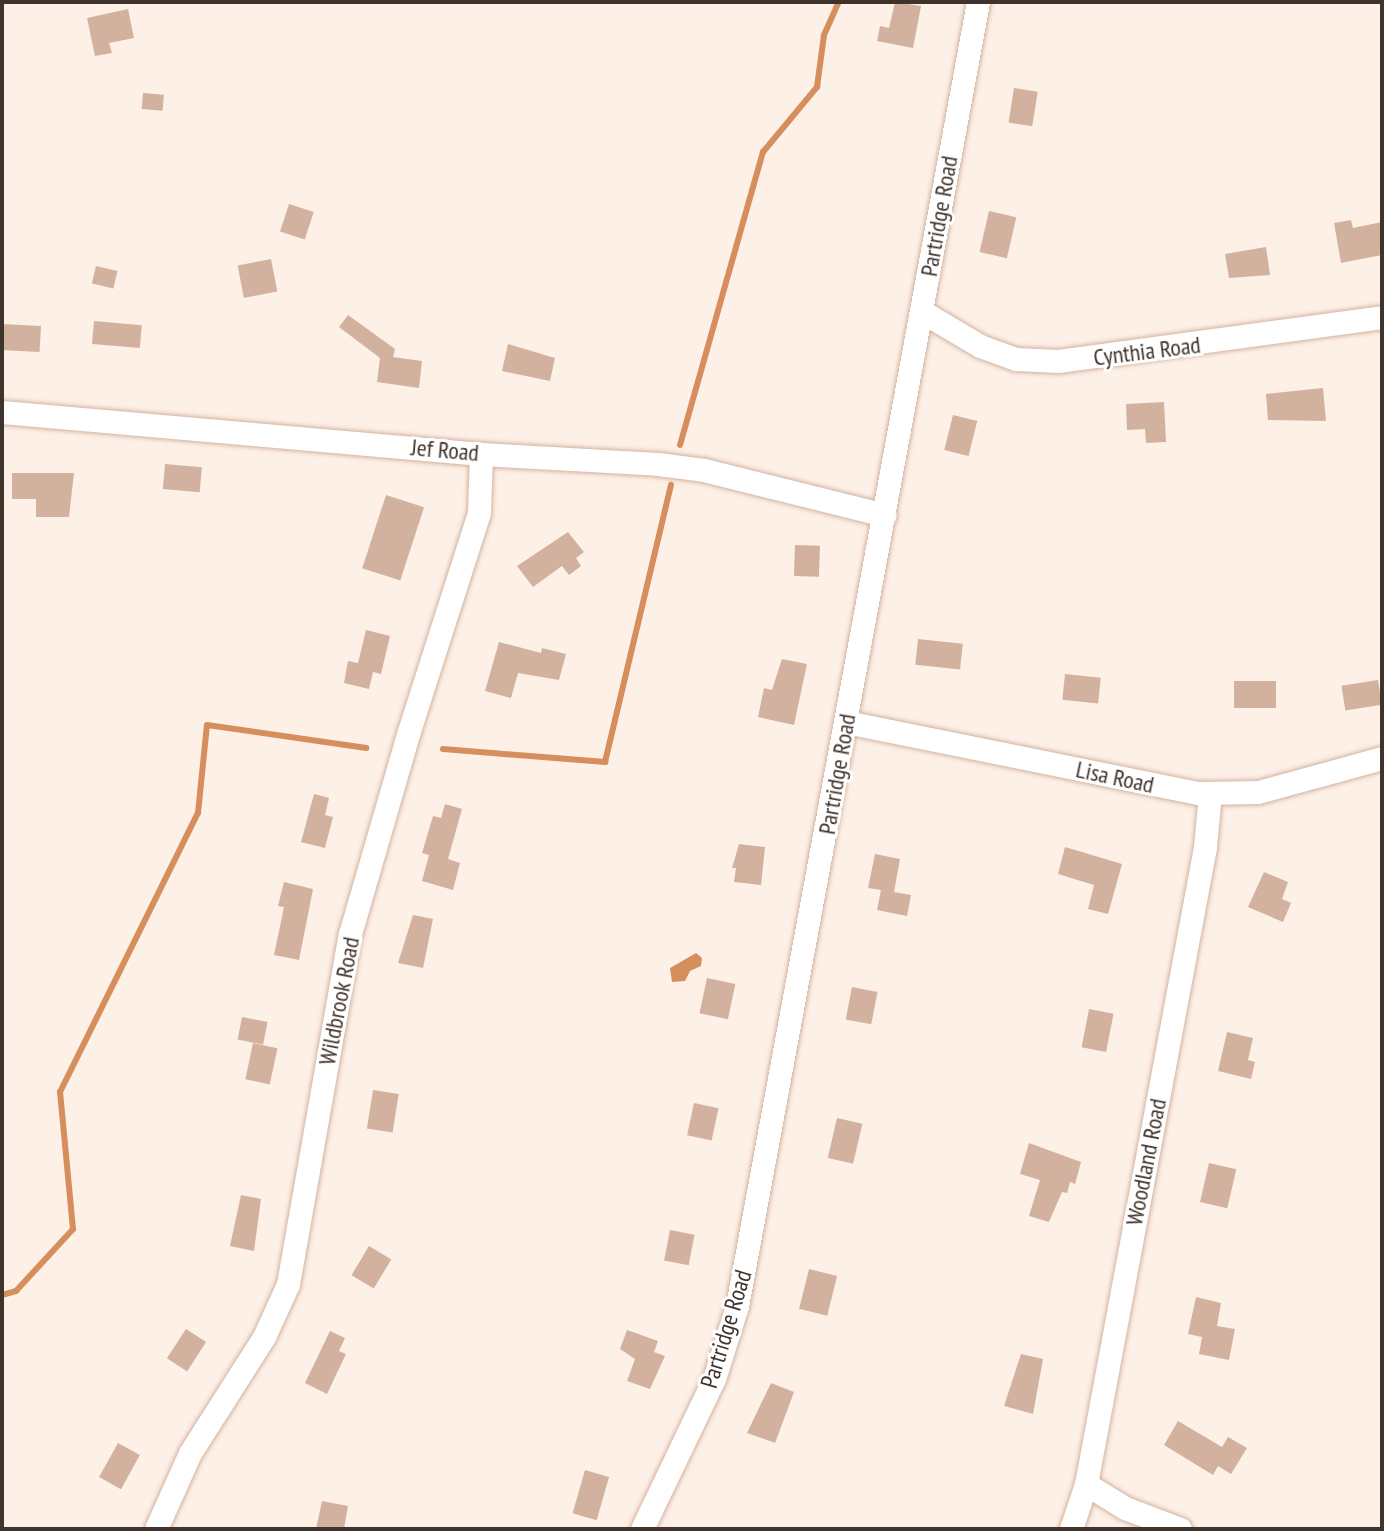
<!DOCTYPE html>
<style>
body{margin:0}
#map{position:relative;width:1384px;height:1531px;overflow:hidden;background:#fdf0e7;font-family:"PT Sans Narrow",sans-serif}
div>[style]{position:absolute}
[style*='--x']{left:calc(var(--x)*1px);top:calc(var(--y)*1px);width:calc(var(--w)*1px);rotate:calc(var(--a)*1deg)}
.water>*{inset:0;background:#d78e5d}
.stream>*{height:6px;margin:-3px;padding:0 3px;transform-origin:3px;border-radius:3px;background:#d78e5d}
.building>*{inset:0;background:#d2b29f;transform-origin:0 0}
.roads{filter:drop-shadow(0 0 2px #d3b39f) drop-shadow(0 0 2px #d3b39f)}
.minor>*{height:23px;margin:-11.5px;padding:0 11.5px;transform-origin:11.5px;border-radius:11.5px;background:#fff}
span{translate:-50% -50%;white-space:nowrap;text-align:center;line-height:1.15;-webkit-text-stroke:6px #fff;paint-order:stroke}
.street-label{font-size:24px;color:#40332b}
.frame{position:absolute;inset:0;border:4px solid #40332b;pointer-events:none}
</style>
<div id="map">
<div class="water">
<div style="clip-path:polygon(696px 953px,702px 958px,701px 966px,690px 971px,685px 981px,672px 982px,670px 968px)"></div>
</div>
<div class="stream">
<div style="--x:680;--y:445;--w:305;--a:-74.2"></div>
<div style="--x:763;--y:152;--w:85;--a:-50.3"></div>
<div style="--x:817;--y:87;--w:52;--a:-82.3"></div>
<div style="--x:824;--y:35;--w:36;--a:-66"></div>
<div style="--x:443;--y:749;--w:163;--a:4.6"></div>
<div style="--x:605;--y:762;--w:285;--a:-76.6"></div>
<div style="--x:2;--y:1295;--w:15;--a:-16"></div>
<div style="--x:16;--y:1291;--w:84;--a:-47.4"></div>
<div style="--x:73;--y:1229;--w:138;--a:-95.4"></div>
<div style="--x:60;--y:1092;--w:311;--a:-63.7"></div>
<div style="--x:198;--y:813;--w:88;--a:-84.2"></div>
<div style="--x:207;--y:725;--w:161;--a:8.2"></div>
</div>
<div class="building">
<div style="clip-path:polygon(895px 2px,921px 6px,913px 48px,877px 41px,880px 26px,889px 28px)"></div>
<div style="clip-path:polygon(128px 9px,134px 38px,109px 43px,112px 53px,95px 56px,87px 18px)"></div>
<div style="left:1014px;top:88px;width:24px;height:35px;rotate:9deg"></div>
<div style="left:143px;top:93px;width:21px;height:16px;rotate:5deg"></div>
<div style="left:289px;top:204px;width:26px;height:29px;rotate:18deg"></div>
<div style="left:989px;top:211px;width:28px;height:42px;rotate:13deg"></div>
<div style="clip-path:polygon(1351px 220px,1353px 228px,1382px 222px,1382px 255px,1341px 263px,1334px 223px)"></div>
<div style="clip-path:polygon(1266px 247px,1270px 275px,1229px 278px,1225px 254px)"></div>
<div style="left:271px;top:259px;width:33px;height:34px;rotate:79deg"></div>
<div style="left:96px;top:266px;width:22px;height:18px;rotate:13deg"></div>
<div style="clip-path:polygon(348px 315px,395px 349px,393px 357px,422px 361px,419px 388px,377px 382px,380px 358px,339px 327px)"></div>
<div style="left:94px;top:321px;width:48px;height:23px;rotate:5deg"></div>
<div style="left:2px;top:324px;width:39px;height:26px;rotate:3deg"></div>
<div style="clip-path:polygon(508px 344px,555px 358px,550px 381px,502px 371px)"></div>
<div style="clip-path:polygon(1323px 388px,1326px 421px,1268px 420px,1266px 394px)"></div>
<div style="clip-path:polygon(1164px 402px,1166px 442px,1146px 443px,1145px 429px,1127px 430px,1126px 404px)"></div>
<div style="left:953px;top:415px;width:25px;height:36px;rotate:14deg"></div>
<div style="left:165px;top:464px;width:37px;height:25px;rotate:5deg"></div>
<div style="clip-path:polygon(12px 473px,74px 473px,69px 517px,36px 517px,36px 499px,12px 499px)"></div>
<div style="left:386px;top:495px;width:40px;height:77px;rotate:18deg"></div>
<div style="clip-path:polygon(568px 532px,584px 552px,576px 558px,581px 566px,569px 575px,562px 566px,533px 587px,517px 566px)"></div>
<div style="left:795px;top:545px;width:25px;height:31px;rotate:2deg"></div>
<div style="clip-path:polygon(366px 630px,390px 636px,381px 674px,373px 672px,369px 689px,344px 683px,348px 661px,358px 663px)"></div>
<div style="left:918px;top:639px;width:45px;height:26px;rotate:6deg"></div>
<div style="clip-path:polygon(499px 642px,541px 653px,542px 648px,566px 654px,559px 680px,518px 673px,511px 698px,485px 691px)"></div>
<div style="clip-path:polygon(782px 659px,807px 664px,794px 725px,758px 717px,764px 688px,772px 690px)"></div>
<div style="left:1065px;top:674px;width:36px;height:26px;rotate:6deg"></div>
<div style="left:1378px;top:680px;width:25px;height:37px;rotate:81deg"></div>
<div style="left:1234px;top:681px;width:42px;height:27px"></div>
<div style="clip-path:polygon(314px 794px,329px 798px,325px 815px,333px 817px,325px 848px,301px 842px)"></div>
<div style="clip-path:polygon(445px 804px,462px 809px,448px 859px,460px 863px,453px 890px,422px 881px,429px 855px,422px 853px,433px 816px,441px 818px)"></div>
<div style="clip-path:polygon(739px 844px,765px 847px,761px 885px,734px 882px,736px 868px,732px 868px)"></div>
<div style="clip-path:polygon(1065px 847px,1122px 864px,1108px 914px,1088px 909px,1094px 885px,1058px 874px)"></div>
<div style="clip-path:polygon(875px 854px,900px 859px,894px 892px,911px 895px,907px 916px,877px 910px,881px 890px,868px 888px)"></div>
<div style="clip-path:polygon(1264px 872px,1288px 882px,1282px 899px,1291px 903px,1283px 922px,1248px 907px)"></div>
<div style="clip-path:polygon(284px 882px,313px 889px,299px 960px,274px 955px,284px 907px,278px 906px)"></div>
<div style="clip-path:polygon(413px 915px,433px 919px,423px 968px,398px 963px)"></div>
<div style="left:707px;top:978px;width:29px;height:36px;rotate:12deg"></div>
<div style="left:852px;top:987px;width:26px;height:33px;rotate:11deg"></div>
<div style="left:1089px;top:1009px;width:25px;height:39px;rotate:11deg"></div>
<div style="left:242px;top:1017px;width:26px;height:23px;rotate:11deg"></div>
<div style="clip-path:polygon(1227px 1032px,1253px 1038px,1248px 1060px,1255px 1062px,1251px 1079px,1218px 1071px)"></div>
<div style="left:253px;top:1043px;width:25px;height:37px;rotate:12deg"></div>
<div style="left:373px;top:1090px;width:26px;height:39px;rotate:9deg"></div>
<div style="left:694px;top:1103px;width:25px;height:33px;rotate:12deg"></div>
<div style="left:837px;top:1118px;width:26px;height:41px;rotate:13deg"></div>
<div style="clip-path:polygon(1029px 1143px,1081px 1162px,1075px 1184px,1070px 1182px,1067px 1193px,1062px 1192px,1049px 1222px,1029px 1216px,1040px 1180px,1020px 1174px)"></div>
<div style="left:1209px;top:1163px;width:28px;height:40px;rotate:13deg"></div>
<div style="clip-path:polygon(241px 1195px,261px 1199px,254px 1251px,230px 1246px)"></div>
<div style="left:670px;top:1230px;width:25px;height:31px;rotate:11deg"></div>
<div style="left:369px;top:1246px;width:26px;height:34px;rotate:31deg"></div>
<div style="left:809px;top:1269px;width:29px;height:41px;rotate:14deg"></div>
<div style="clip-path:polygon(1196px 1297px,1221px 1303px,1217px 1326px,1235px 1329px,1229px 1360px,1199px 1354px,1202px 1337px,1188px 1334px)"></div>
<div style="left:186px;top:1329px;width:24px;height:35px;rotate:33deg"></div>
<div style="clip-path:polygon(627px 1330px,658px 1341px,654px 1352px,665px 1356px,650px 1389px,627px 1381px,635px 1359px,620px 1349px)"></div>
<div style="clip-path:polygon(330px 1331px,345px 1338px,339px 1351px,346px 1354px,327px 1394px,305px 1383px)"></div>
<div style="clip-path:polygon(1021px 1354px,1043px 1359px,1033px 1414px,1004px 1406px)"></div>
<div style="clip-path:polygon(771px 1383px,794px 1392px,775px 1443px,747px 1433px)"></div>
<div style="clip-path:polygon(1178px 1421px,1222px 1447px,1228px 1437px,1247px 1448px,1231px 1474px,1218px 1466px,1213px 1475px,1164px 1445px)"></div>
<div style="left:118px;top:1443px;width:25px;height:39px;rotate:29deg"></div>
<div style="left:585px;top:1470px;width:25px;height:45px;rotate:16deg"></div>
<div style="clip-path:polygon(322px 1501px,348px 1506px,344px 1529px,316px 1529px)"></div>
</div>
<div class="roads">
<div class="minor">
<div style="--x:921;--y:311;--w:69;--a:30.7"></div>
<div style="--x:980;--y:346;--w:38;--a:20"></div>
<div style="--x:1016;--y:359;--w:42;--a:2.7"></div>
<div style="--x:1058;--y:361;--w:327;--a:-7.7"></div>
<div style="--x:2;--y:412;--w:481;--a:5"></div>
<div style="--x:481;--y:454;--w:177;--a:3.2"></div>
<div style="--x:658;--y:464;--w:46;--a:7.4"></div>
<div style="--x:704;--y:470;--w:186;--a:14"></div>
<div style="--x:846;--y:722;--w:360;--a:11.4"></div>
<div style="--x:1199;--y:793;--w:59;--a:-1"></div>
<div style="--x:1258;--y:792;--w:129;--a:-15.3"></div>
<div style="--x:1086;--y:1484;--w:46;--a:31.6"></div>
<div style="--x:1125;--y:1508;--w:59;--a:20.9"></div>
<div style="--x:156;--y:1529;--w:83;--a:-65.9"></div>
<div style="--x:190;--y:1453;--w:138;--a:-57.5"></div>
<div style="--x:264;--y:1337;--w:58;--a:-65.6"></div>
<div style="--x:288;--y:1284;--w:355;--a:-80"></div>
<div style="--x:350;--y:934;--w:208;--a:-73.8"></div>
<div style="--x:408;--y:734;--w:232;--a:-72.2"></div>
<div style="--x:479;--y:513;--w:59;--a:-88.1"></div>
<div style="--x:642;--y:1529;--w:166;--a:-64.4"></div>
<div style="--x:714;--y:1379;--w:77;--a:-72.5"></div>
<div style="--x:737;--y:1306;--w:1326;--a:-79.53"></div>
<div style="--x:1071;--y:1529;--w:47;--a:-71.6"></div>
<div style="--x:1086;--y:1484;--w:648;--a:-79.42"></div>
<div style="--x:1205;--y:847;--w:54;--a:-84.7"></div>
</div>
</div>
<div class="street-label">
<span style="left:939px;top:216px;rotate:-80deg">Partridge Road</span>
<span style="left:1147px;top:351px;rotate:-7deg">Cynthia Road</span>
<span style="left:445px;top:450px;rotate:5deg">Jef Road</span>
<span style="left:837px;top:774px;rotate:-80deg">Partridge Road</span>
<span style="left:1115px;top:777px;rotate:12deg">Lisa Road</span>
<span style="left:339px;top:1001px;rotate:-79deg">Wildbrook Road</span>
<span style="left:1146px;top:1162px;rotate:-79deg">Woodland Road</span>
<span style="left:726px;top:1329px;rotate:-73deg">Partridge Road</span>
</div>
<div class="frame"></div>
</div>
